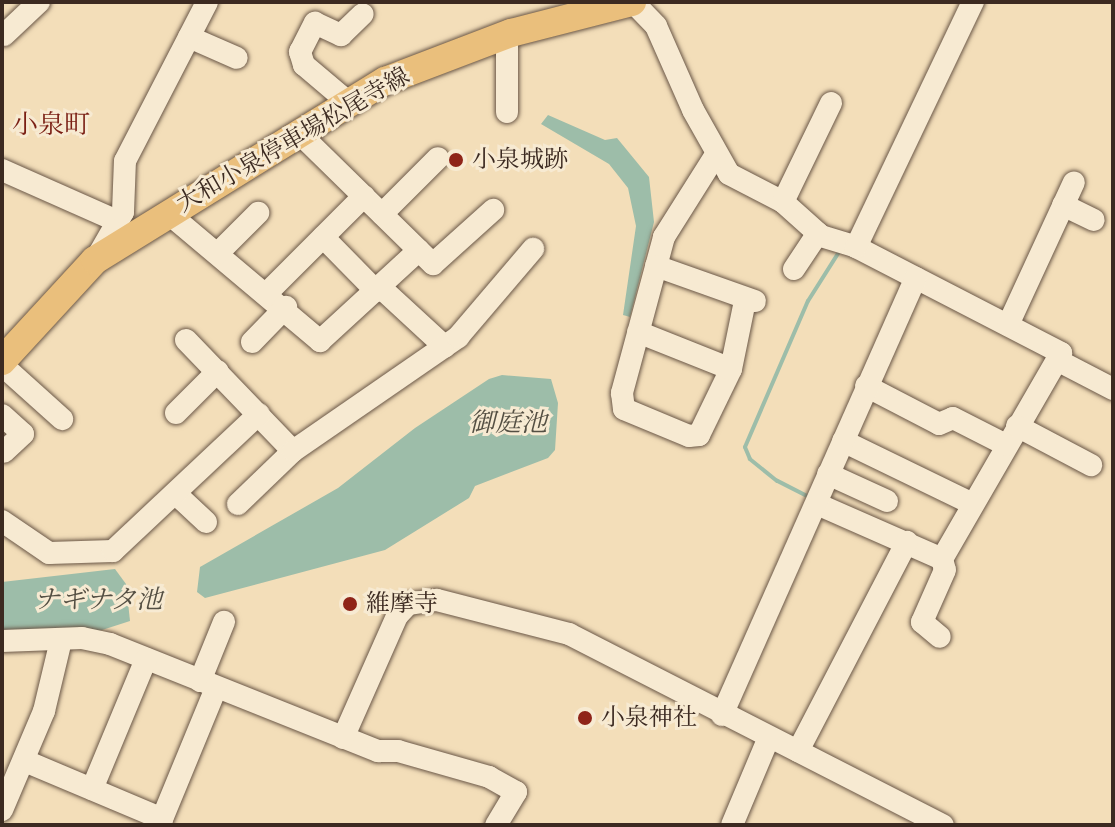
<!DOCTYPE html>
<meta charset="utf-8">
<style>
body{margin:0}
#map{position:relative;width:1115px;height:827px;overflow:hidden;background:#f3deb9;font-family:"IM FELL French Canon","Noto Serif JP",serif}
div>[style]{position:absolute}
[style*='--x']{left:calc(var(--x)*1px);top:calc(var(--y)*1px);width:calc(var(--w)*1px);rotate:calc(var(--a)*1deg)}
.water>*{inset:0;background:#9dbda9}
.stream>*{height:4px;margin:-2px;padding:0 2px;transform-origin:2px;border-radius:2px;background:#9dbda9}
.roads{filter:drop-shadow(0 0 2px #6a5747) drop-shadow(0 0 2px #6a5747)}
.minor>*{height:22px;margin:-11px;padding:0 11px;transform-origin:11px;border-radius:11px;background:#f7ead2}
.major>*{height:28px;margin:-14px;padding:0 14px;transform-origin:14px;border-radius:14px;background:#eabf7c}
.dots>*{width:22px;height:22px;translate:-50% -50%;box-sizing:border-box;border:4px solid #f7ead2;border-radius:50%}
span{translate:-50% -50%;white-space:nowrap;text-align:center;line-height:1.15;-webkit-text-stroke:6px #f7ead2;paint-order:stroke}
.street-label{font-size:24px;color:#3c2a21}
.poi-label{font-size:24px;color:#3c2a21}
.left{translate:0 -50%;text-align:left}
.neighbourhood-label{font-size:26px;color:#7a1f14}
.water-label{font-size:26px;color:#544f43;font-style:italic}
.frame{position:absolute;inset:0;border:4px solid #3c2a21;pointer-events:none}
</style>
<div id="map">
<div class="water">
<div style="clip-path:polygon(548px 115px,605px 140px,617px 138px,649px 177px,654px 222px,630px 317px,623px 315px,636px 226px,628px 188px,609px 164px,541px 124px)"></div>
<div style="clip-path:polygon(502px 375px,551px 379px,558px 403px,555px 450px,548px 458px,475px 486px,469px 498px,385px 550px,205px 598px,197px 592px,200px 567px,338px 488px,415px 428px,489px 379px)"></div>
<div style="clip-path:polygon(115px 569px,126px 584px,130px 621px,99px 631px,2px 632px,2px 582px)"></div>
</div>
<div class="stream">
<div style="--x:809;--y:497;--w:36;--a:-153"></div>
<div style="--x:777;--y:481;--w:35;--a:-141"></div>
<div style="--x:750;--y:459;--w:13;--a:-113"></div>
<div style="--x:745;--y:447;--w:159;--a:-66.7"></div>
<div style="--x:808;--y:301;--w:58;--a:-57.7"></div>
</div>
<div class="roads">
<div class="minor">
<div style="--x:633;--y:2;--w:33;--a:46"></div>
<div style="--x:656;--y:26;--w:92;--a:66.2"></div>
<div style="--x:693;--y:110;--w:73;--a:60.6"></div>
<div style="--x:729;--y:174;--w:61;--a:27.4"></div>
<div style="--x:783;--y:202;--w:51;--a:41.8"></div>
<div style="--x:821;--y:236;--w:37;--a:17"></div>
<div style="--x:856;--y:247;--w:231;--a:27.3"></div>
<div style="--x:1061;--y:353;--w:238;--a:120"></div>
<div style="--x:942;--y:559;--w:11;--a:75"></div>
<div style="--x:945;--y:570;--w:57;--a:113.9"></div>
<div style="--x:922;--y:622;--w:23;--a:40"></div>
<div style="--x:4;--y:35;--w:48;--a:-43.3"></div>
<div style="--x:189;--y:37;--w:52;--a:23.6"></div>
<div style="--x:349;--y:103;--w:59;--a:-139.8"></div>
<div style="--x:304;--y:65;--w:14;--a:-107"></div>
<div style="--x:300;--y:52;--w:33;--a:-63"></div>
<div style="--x:315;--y:23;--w:29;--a:25"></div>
<div style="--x:341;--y:35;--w:30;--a:-44"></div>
<div style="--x:507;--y:112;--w:78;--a:-90"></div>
<div style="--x:298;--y:132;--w:189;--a:44.4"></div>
<div style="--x:433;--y:264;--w:81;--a:-42"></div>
<div style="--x:715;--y:156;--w:96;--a:122.2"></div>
<div style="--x:664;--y:237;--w:162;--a:105.1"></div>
<div style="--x:622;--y:393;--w:16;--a:83"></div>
<div style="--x:624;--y:409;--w:70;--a:22.6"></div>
<div style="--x:689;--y:436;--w:10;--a:-6"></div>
<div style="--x:699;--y:435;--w:73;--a:-64.1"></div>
<div style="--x:731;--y:369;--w:69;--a:-78.4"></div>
<div style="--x:2;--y:170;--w:126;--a:23.9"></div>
<div style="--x:783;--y:202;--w:110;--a:-64.1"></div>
<div style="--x:1063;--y:205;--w:34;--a:26"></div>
<div style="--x:168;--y:213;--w:199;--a:40.1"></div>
<div style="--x:320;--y:341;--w:134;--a:-42.6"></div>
<div style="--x:382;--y:214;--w:79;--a:-45"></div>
<div style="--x:323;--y:237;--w:76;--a:45.5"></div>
<div style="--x:856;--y:247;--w:272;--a:-64.5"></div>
<div style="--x:218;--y:253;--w:57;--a:-45"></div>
<div style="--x:96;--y:259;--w:54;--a:-60.1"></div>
<div style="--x:123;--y:212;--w:51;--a:-87.8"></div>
<div style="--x:125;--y:161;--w:179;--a:-62.7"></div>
<div style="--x:656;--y:266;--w:105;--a:19.5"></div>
<div style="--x:794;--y:269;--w:43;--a:-56.3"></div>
<div style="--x:380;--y:287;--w:88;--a:42.7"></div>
<div style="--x:267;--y:293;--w:137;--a:-45"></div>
<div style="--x:1008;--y:325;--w:157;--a:-65.2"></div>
<div style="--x:638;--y:332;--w:100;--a:21.7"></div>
<div style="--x:186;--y:340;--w:154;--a:46.1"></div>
<div style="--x:252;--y:342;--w:49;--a:-45.8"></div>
<div style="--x:1057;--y:360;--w:63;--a:27.4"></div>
<div style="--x:2;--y:365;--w:81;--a:42"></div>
<div style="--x:866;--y:386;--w:82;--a:27.5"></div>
<div style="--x:939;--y:424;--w:15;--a:-23"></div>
<div style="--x:953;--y:418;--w:59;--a:27"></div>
<div style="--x:176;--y:413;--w:59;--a:-45"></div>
<div style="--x:2;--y:415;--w:28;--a:42"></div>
<div style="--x:23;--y:434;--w:26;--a:137"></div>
<div style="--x:1017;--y:426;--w:84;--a:27.8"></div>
<div style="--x:843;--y:441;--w:144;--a:25.9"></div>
<div style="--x:828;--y:474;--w:65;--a:24.6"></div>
<div style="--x:176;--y:494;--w:41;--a:43"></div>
<div style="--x:238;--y:504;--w:76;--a:-43.9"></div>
<div style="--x:293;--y:451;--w:201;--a:-34.6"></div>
<div style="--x:458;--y:337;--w:116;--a:-49.6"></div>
<div style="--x:817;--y:504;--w:137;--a:23.7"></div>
<div style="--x:2;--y:521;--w:57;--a:34.2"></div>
<div style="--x:49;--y:553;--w:64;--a:-1.8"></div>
<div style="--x:113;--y:551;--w:200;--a:-43.2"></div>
<div style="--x:2;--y:641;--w:80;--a:-2.1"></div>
<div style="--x:82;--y:638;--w:29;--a:12"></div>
<div style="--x:110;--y:644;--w:289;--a:21.8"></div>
<div style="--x:378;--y:751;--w:20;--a:0"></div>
<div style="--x:398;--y:751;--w:95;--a:15.9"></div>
<div style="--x:489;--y:777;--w:31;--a:29"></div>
<div style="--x:516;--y:792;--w:39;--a:121"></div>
<div style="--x:200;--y:681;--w:64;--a:-67.9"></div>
<div style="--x:722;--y:715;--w:478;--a:-66.1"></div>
<div style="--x:343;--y:738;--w:133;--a:-66.1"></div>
<div style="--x:397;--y:616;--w:16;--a:-47"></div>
<div style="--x:408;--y:604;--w:29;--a:-8"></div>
<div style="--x:437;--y:600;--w:136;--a:14.4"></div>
<div style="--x:569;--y:634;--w:420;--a:27.1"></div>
<div style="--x:798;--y:751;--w:236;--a:-62.5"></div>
<div style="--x:25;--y:761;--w:149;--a:22.9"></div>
<div style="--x:162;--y:819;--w:142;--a:-67.6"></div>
<div style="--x:92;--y:789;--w:141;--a:-67.4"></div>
<div style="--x:2;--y:810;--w:108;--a:-67"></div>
<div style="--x:44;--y:711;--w:73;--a:-76.5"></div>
<div style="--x:732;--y:825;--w:95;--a:-67.2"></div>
</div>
<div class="major">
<div style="--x:2;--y:361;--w:137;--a:-47.4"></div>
<div style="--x:95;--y:260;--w:341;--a:-31.7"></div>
<div style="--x:385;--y:81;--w:135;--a:-20.9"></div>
<div style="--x:511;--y:33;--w:125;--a:-14.4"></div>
</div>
</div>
<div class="dots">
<div style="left:456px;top:160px;background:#8f2418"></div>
<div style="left:350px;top:604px;background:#8f2418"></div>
<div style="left:585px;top:718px;background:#8f2418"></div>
</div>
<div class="street-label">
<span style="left:293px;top:140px;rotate:-30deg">大和小泉停車場松尾寺線</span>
</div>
<div class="poi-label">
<span class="left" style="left:472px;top:160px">小泉城跡</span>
<span class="left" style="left:366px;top:604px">維摩寺</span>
<span class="left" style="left:601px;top:718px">小泉神社</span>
</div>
<div class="neighbourhood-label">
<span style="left:51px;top:125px">小泉町</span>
</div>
<div class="water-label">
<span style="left:508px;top:423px">御庭池</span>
<span style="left:98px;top:600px">ナギナタ池</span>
</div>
<div class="frame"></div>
</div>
